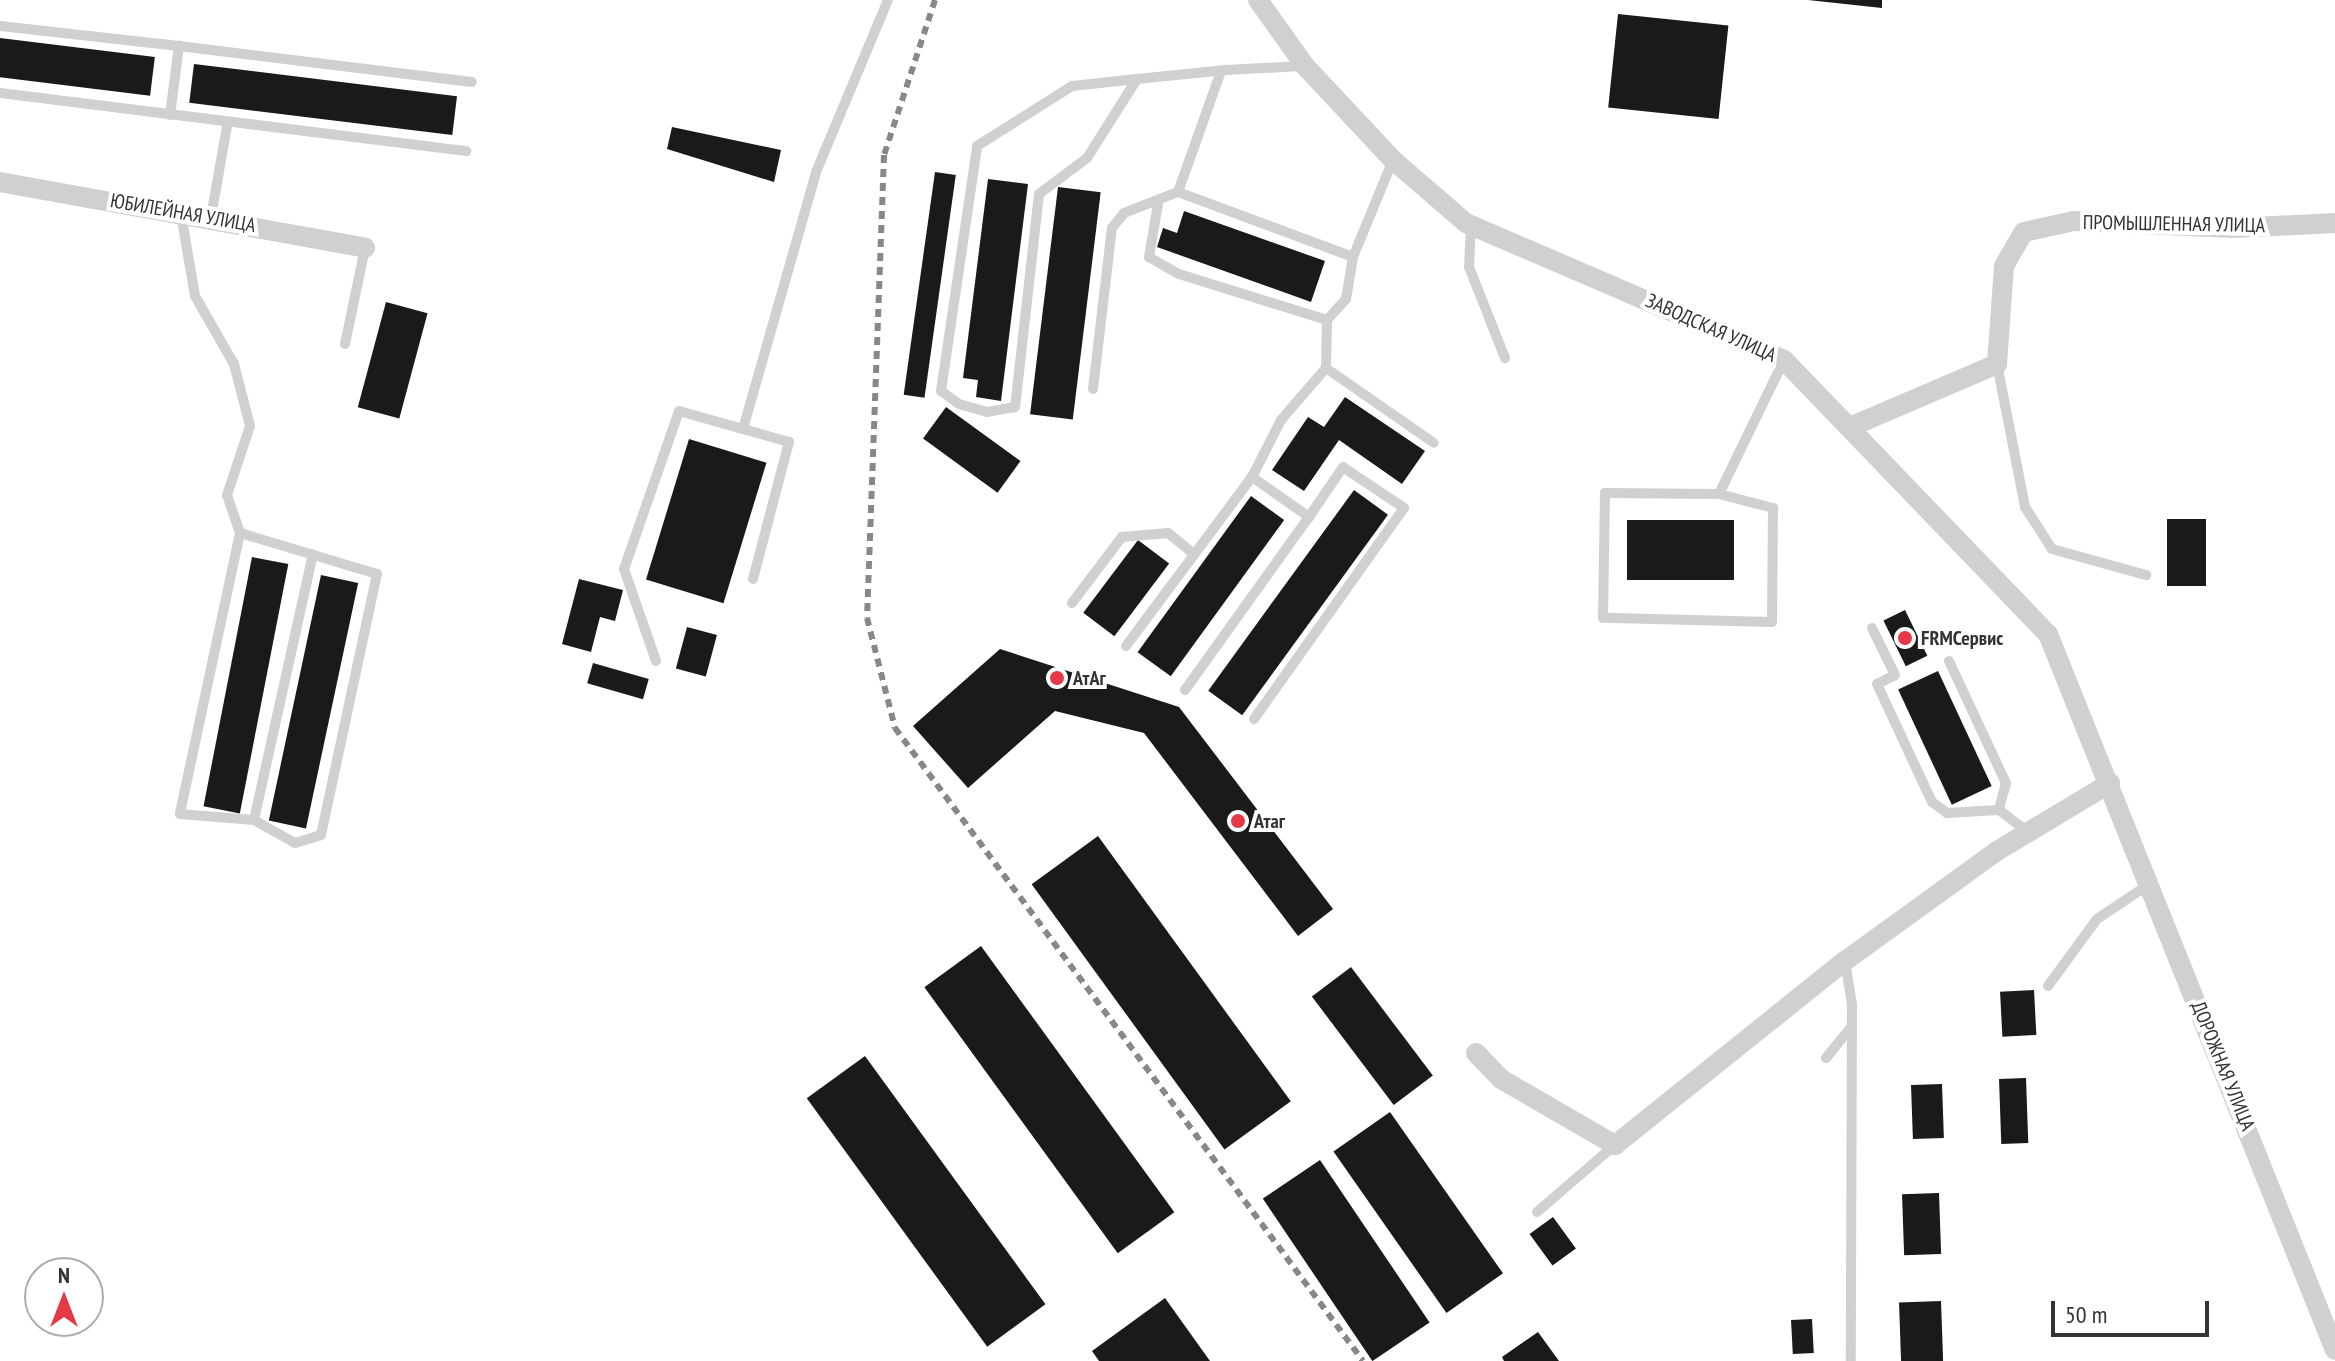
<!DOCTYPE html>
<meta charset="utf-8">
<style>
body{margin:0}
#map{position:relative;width:2335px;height:1361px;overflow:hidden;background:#fff;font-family:"PT Sans Narrow",sans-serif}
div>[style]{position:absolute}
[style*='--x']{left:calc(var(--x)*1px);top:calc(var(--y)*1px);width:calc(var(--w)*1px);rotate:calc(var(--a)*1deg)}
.building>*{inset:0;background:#1a1a1a;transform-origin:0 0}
.lane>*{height:10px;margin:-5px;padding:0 5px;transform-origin:5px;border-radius:5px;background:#d0d0d0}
.street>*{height:20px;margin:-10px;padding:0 10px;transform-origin:10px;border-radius:10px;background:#d0d0d0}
.rail>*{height:6px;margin-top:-3px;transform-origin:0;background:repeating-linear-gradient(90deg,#888 0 8px,transparent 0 14px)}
.dots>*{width:22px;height:22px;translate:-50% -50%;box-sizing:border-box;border:4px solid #fff;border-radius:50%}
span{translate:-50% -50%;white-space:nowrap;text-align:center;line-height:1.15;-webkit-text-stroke:8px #fff;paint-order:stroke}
.street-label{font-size:20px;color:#333}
.poi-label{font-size:20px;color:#333;font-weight:700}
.left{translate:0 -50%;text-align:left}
.north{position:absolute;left:24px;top:1257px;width:80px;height:80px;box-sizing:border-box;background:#fff;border:2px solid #adadad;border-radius:50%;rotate:0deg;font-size:22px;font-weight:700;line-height:32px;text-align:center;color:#333}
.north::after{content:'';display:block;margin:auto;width:28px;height:36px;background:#e63946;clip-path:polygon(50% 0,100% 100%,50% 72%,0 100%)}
.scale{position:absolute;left:2051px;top:1301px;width:158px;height:36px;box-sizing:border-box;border:4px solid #333;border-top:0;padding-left:10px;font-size:24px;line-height:28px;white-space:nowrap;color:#333;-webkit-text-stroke:6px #fff;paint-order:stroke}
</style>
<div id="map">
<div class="building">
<div style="clip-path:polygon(1808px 0,1882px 0,1882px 8px)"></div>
<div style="left:1618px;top:14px;width:111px;height:94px;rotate:6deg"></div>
<div style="left:0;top:38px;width:156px;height:39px;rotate:7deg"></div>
<div style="left:194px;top:64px;width:265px;height:39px;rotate:7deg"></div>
<div style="clip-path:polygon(672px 127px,781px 150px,774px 182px,667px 149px)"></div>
<div style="left:935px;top:172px;width:21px;height:225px;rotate:8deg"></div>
<div style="clip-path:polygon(988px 179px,1028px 184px,1001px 401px,976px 397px,978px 380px,963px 378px)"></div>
<div style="left:1058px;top:187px;width:43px;height:229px;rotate:7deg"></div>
<div style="clip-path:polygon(1184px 211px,1325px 261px,1311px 302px,1157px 247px,1163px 228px,1177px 233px)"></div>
<div style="left:386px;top:302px;width:43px;height:109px;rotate:15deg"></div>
<div style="clip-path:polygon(1345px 397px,1425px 451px,1402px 484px,1339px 440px,1304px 491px,1272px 470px,1308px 417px,1324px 427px)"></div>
<div style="left:946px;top:407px;width:92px;height:39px;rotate:36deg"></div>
<div style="left:689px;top:439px;width:81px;height:147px;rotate:17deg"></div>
<div style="left:1354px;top:490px;width:42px;height:248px;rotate:36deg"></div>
<div style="left:1251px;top:496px;width:41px;height:193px;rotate:36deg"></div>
<div style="left:2167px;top:519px;width:39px;height:67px"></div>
<div style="left:1627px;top:520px;width:107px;height:60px"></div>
<div style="left:1138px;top:540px;width:39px;height:91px;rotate:37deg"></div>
<div style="left:252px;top:557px;width:37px;height:254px;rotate:11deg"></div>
<div style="left:321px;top:575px;width:38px;height:251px;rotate:12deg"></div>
<div style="clip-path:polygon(579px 579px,623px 590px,615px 621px,600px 617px,591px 652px,562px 644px)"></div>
<div style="left:1905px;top:610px;width:51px;height:24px;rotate:64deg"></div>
<div style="left:687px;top:627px;width:31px;height:43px;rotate:15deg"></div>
<div style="clip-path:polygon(1000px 649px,1179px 707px,1333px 909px,1298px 936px,1144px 733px,1055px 711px,968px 788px,913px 726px)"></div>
<div style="left:593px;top:663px;width:58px;height:21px;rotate:16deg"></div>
<div style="left:1938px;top:671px;width:127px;height:44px;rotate:65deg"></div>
<div style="left:1098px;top:836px;width:328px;height:82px;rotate:54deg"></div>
<div style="left:981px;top:946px;width:329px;height:70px;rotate:54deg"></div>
<div style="left:1351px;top:967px;width:136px;height:49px;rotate:53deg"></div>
<div style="left:2034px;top:990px;width:45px;height:34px;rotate:87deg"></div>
<div style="left:865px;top:1056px;width:307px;height:72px;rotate:54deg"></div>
<div style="left:2026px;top:1078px;width:65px;height:27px;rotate:88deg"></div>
<div style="left:1942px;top:1084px;width:54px;height:31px;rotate:88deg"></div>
<div style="left:1390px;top:1112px;width:197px;height:69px;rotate:55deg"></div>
<div style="left:1320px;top:1160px;width:196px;height:69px;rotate:56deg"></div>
<div style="left:1939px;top:1193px;width:61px;height:37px;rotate:88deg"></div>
<div style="left:1553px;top:1217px;width:39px;height:29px;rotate:54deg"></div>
<div style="clip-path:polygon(1165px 1298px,1210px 1361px,1099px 1361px,1092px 1351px)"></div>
<div style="left:1941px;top:1301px;width:60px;height:42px;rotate:88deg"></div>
<div style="left:1812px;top:1319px;width:34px;height:21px;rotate:87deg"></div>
<div style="clip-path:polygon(1538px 1332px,1559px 1361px,1504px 1361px,1502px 1357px)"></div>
</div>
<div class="lane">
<div style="--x:0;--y:26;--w:180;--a:6.4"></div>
<div style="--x:1137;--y:79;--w:93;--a:122.3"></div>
<div style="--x:1087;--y:158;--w:60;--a:143.1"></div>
<div style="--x:1039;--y:194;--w:214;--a:96.4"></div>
<div style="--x:1015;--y:407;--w:28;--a:170"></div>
<div style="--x:987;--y:412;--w:29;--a:-164"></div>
<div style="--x:959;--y:404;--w:22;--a:-144"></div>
<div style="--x:941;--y:391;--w:248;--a:-81.6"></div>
<div style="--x:977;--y:146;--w:112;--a:-32.3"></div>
<div style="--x:1072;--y:86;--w:65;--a:-6.1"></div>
<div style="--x:1137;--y:79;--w:89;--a:-5.8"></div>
<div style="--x:1226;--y:70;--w:77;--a:-3"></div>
<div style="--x:0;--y:93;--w:470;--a:7.1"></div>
<div style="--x:170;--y:115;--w:70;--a:-82.6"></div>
<div style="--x:179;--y:46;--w:295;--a:7"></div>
<div style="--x:1158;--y:204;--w:54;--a:99.6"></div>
<div style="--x:1149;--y:257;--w:34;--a:30"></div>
<div style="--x:1179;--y:274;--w:155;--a:17.3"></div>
<div style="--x:1327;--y:320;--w:28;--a:-48"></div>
<div style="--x:1346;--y:299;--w:43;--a:-80.5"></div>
<div style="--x:1353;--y:257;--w:187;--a:-159.6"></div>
<div style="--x:181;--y:214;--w:83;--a:80.3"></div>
<div style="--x:195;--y:296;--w:78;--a:60.2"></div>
<div style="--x:234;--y:364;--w:64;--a:75.5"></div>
<div style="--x:250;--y:426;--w:73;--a:108.4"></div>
<div style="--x:227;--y:495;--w:40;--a:71.1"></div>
<div style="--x:240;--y:533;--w:287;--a:102.1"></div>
<div style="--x:180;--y:814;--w:74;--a:4.6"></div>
<div style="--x:254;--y:820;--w:47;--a:29.3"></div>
<div style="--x:295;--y:843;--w:27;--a:-17"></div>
<div style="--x:321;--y:835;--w:267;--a:-77.9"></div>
<div style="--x:377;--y:574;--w:143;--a:-163.3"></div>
<div style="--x:211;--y:217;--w:92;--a:-80"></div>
<div style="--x:1471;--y:226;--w:41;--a:92.8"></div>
<div style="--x:1469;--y:267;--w:98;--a:68.4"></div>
<div style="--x:1353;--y:257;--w:105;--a:-67.6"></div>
<div style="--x:345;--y:344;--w:98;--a:-78.2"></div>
<div style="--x:1997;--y:364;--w:146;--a:78.9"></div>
<div style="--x:2025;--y:507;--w:50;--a:57.3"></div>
<div style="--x:2052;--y:549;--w:98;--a:15.5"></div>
<div style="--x:1326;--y:368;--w:131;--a:34.8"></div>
<div style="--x:1093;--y:389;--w:162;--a:-83.3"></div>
<div style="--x:1112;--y:228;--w:19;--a:-51"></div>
<div style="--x:1124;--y:213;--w:58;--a:-21.3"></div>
<div style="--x:1178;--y:192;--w:128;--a:-70.4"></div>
<div style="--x:1719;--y:494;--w:56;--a:14.5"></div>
<div style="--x:1773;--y:508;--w:114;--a:90.5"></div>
<div style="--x:1772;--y:622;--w:169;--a:-178.6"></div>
<div style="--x:1603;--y:618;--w:125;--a:-89.1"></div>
<div style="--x:1605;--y:493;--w:114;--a:0.5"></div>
<div style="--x:1719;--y:494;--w:149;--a:-64.1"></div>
<div style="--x:753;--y:579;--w:142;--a:-75.3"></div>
<div style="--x:789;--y:442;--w:48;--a:-164.2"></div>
<div style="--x:743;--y:429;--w:267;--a:-74.1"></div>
<div style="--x:816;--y:172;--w:186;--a:-67.3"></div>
<div style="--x:1072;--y:603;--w:83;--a:-52.9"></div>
<div style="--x:1122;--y:537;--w:46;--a:-5"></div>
<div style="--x:1168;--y:533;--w:32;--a:39"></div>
<div style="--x:1872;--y:628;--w:52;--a:63.9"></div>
<div style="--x:1895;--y:675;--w:20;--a:153"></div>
<div style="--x:1877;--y:684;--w:130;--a:65"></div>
<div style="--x:1932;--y:802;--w:19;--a:36"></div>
<div style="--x:1947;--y:813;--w:52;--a:-3.3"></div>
<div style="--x:1126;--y:646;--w:211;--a:-53.3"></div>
<div style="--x:656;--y:661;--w:97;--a:-109.2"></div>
<div style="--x:624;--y:569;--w:167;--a:-70.8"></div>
<div style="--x:679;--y:411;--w:66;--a:15.7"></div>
<div style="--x:1949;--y:661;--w:135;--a:65"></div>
<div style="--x:2006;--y:783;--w:28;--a:105"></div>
<div style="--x:1999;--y:810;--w:36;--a:37"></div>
<div style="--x:1185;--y:690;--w:213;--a:-54.4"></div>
<div style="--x:1254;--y:719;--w:259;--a:-54.6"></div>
<div style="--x:1404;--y:508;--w:73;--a:-146.1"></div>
<div style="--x:1343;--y:467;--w:60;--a:124.2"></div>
<div style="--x:1309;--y:517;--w:70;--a:-144.9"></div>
<div style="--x:1252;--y:477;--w:64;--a:-63"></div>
<div style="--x:1281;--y:420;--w:69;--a:-49.1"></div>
<div style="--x:1326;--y:368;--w:48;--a:-88.8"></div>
<div style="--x:254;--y:820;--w:272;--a:-77.5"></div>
<div style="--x:1845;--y:961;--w:44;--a:80.8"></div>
<div style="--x:1852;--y:1004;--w:357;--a:90.2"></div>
<div style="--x:2048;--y:986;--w:83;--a:-53.8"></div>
<div style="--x:2097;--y:919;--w:61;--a:-33.7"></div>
<div style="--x:1826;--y:1058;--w:41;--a:-50.9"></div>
<div style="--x:1537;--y:1212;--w:103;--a:-40.7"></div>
</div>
<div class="street">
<div style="--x:1258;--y:0;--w:81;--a:54.5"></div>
<div style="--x:1305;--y:66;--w:129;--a:46.9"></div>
<div style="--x:1393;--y:160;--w:96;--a:40.8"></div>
<div style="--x:1466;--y:223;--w:346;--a:23.3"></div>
<div style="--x:1784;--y:360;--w:380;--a:46.1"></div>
<div style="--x:2048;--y:634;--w:771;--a:68.16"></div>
<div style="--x:0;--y:182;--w:371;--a:10.2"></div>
<div style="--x:1850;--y:427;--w:160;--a:-23.2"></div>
<div style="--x:1997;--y:364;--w:98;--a:-85.9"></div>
<div style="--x:2004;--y:266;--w:39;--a:-60"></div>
<div style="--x:2024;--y:232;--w:51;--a:-12.4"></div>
<div style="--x:2074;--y:221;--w:160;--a:2.5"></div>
<div style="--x:2234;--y:228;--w:101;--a:-2.8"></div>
<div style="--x:1476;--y:1053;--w:36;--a:46"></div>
<div style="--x:1501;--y:1079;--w:132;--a:30.1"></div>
<div style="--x:1615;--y:1145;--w:295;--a:-38.7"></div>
<div style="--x:1845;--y:961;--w:188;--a:-35.9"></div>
<div style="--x:1997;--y:851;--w:132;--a:-31"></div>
</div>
<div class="rail">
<div style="--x:935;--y:0;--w:163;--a:108.2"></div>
<div style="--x:884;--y:155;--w:463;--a:92.1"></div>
<div style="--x:867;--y:618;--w:114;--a:75.7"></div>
<div style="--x:895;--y:728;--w:787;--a:53.52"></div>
</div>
<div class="dots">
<div style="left:1905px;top:638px;background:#e63946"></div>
<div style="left:1057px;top:678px;background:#e63946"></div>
<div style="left:1238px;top:821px;background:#e63946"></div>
</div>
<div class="street-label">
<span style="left:183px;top:213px;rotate:10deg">ЮБИЛЕЙНАЯ УЛИЦА</span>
<span style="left:2174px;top:224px;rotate:1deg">ПРОМЫШЛЕННАЯ УЛИЦА</span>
<span style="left:1711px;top:328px;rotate:24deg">ЗАВОДСКАЯ УЛИЦА</span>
<span style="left:2223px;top:1066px;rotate:68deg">ДОРОЖНАЯ УЛИЦА</span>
</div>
<div class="poi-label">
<span class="left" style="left:1921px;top:638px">FRMСервис</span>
<span class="left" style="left:1073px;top:678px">АтАг</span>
<span class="left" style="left:1254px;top:821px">Атаг</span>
</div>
<div class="north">N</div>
<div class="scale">50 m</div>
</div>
